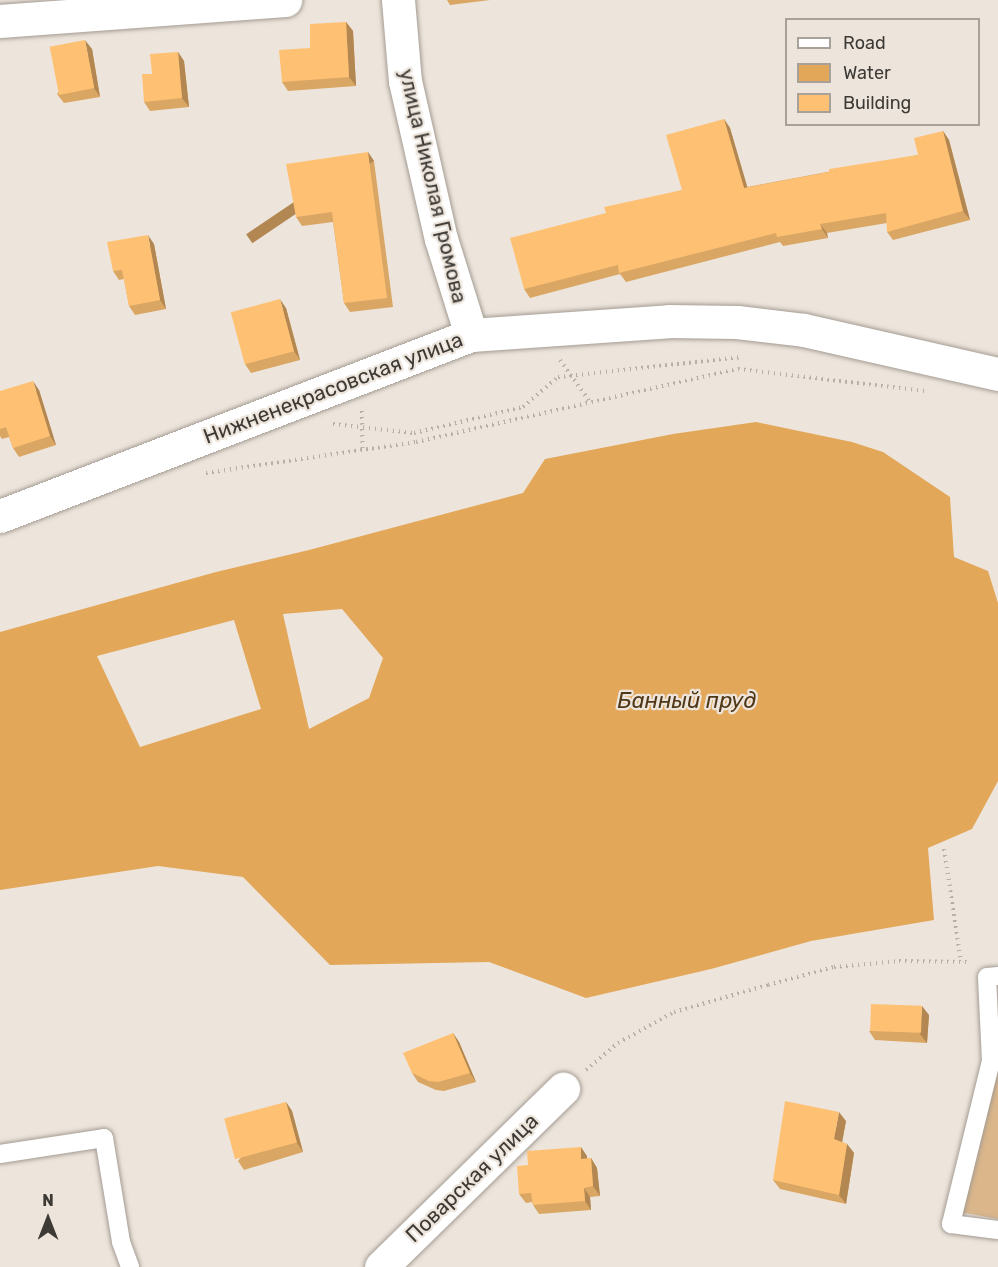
<!DOCTYPE html>
<meta charset="utf-8">
<style>
body{margin:0}
#map{position:relative;width:998px;height:1267px;overflow:hidden;background:#ede5dc;font-family:Rubik,sans-serif}
div>[style]{position:absolute}
[style*='--x']{left:calc(var(--x)*1px);top:calc(var(--y)*1px);width:calc(var(--w)*1px);rotate:calc(var(--a)*1deg)}
.green>*{inset:0;background:#dbb68b}
.water>*{inset:0;background:#e3a75a}
.path>*{height:4px;margin-top:-2px;transform-origin:0;background:repeating-linear-gradient(90deg,#b6b0a8 0 1.5px,transparent 0 6px)}
.roads{filter:drop-shadow(0 0 2px #a49c93) drop-shadow(0 0 2px #a49c93)}
.service>*{height:18px;margin:-9px;padding:0 9px;transform-origin:9px;border-radius:9px;background:#fff}
.minor>*{height:33px;margin:-16.5px;padding:0 16.5px;transform-origin:16.5px;border-radius:16.5px;background:#fff}
.wall>*{inset:0;background:#daa664}
.shaded-wall>*{inset:0;background:#b28751;transform-origin:0 0}
.building>*{inset:0;background:#fec174;transform-origin:0 0}
span{translate:-50% -50%;white-space:nowrap;text-align:center;line-height:1.15;-webkit-text-stroke:4.5px #ede5dc;paint-order:stroke}
.street-label{font-size:21px;color:#3d3a36}
.water-label{font-size:22px;color:#503717;font-style:italic}
.legend{position:absolute;left:785px;top:18px;width:195px;height:108px;box-sizing:border-box;background:#ede5dc;border:2px solid #a7a19a;margin:0;padding:8px 10px;list-style:none;font-size:18px;color:#3d3a36}
.legend li{display:flex;align-items:center;gap:12px;height:30px}
.legend b{width:30px;border:2px solid #a7a19a}
.north{position:absolute;left:18px;top:1189px;width:60px;height:60px;-webkit-text-stroke:4px #ede5dc;paint-order:stroke;rotate:0deg;font-size:16px;font-weight:700;line-height:24px;text-align:center;color:#3d3a36}
.north::after{content:'';display:block;margin:auto;width:21px;height:27px;background:#3d3a36;clip-path:polygon(50% 0,100% 100%,50% 72%,0 100%)}
</style>
<div id="map">
<div class="green">
<div style="clip-path:polygon(998px 1065px,998px 1219px,960px 1212px)"></div>
</div>
<div class="water">
<div style="clip-path:polygon(evenodd,756px 422px,852px 442px,883px 452px,950px 497px,954px 557px,988px 571px,998px 603px,998px 781px,972px 829px,928px 848px,934px 920px,811px 941px,711px 969px,586px 998px,489px 962px,330px 965px,243px 877px,158px 866px,0 890px,0 632px,216px 572px,309px 550px,523px 493px,545px 459px,673px 434px,756px 422px,342px 609px,383px 658px,369px 698px,309px 729px,283px 614px,342px 609px,756px 422px,234px 620px,261px 709px,140px 747px,97px 656px,234px 620px)"></div>
</div>
<div class="path">
<div style="--x:560;--y:360;--w:52;--a:54.5"></div>
<div style="--x:362;--y:411;--w:39;--a:89"></div>
<div style="--x:333;--y:424;--w:81;--a:6.3"></div>
<div style="--x:414;--y:433;--w:112;--a:-13.4"></div>
<div style="--x:523;--y:407;--w:46;--a:-40.6"></div>
<div style="--x:558;--y:377;--w:185;--a:-6.2"></div>
<div style="--x:206;--y:473;--w:212;--a:-8.4"></div>
<div style="--x:416;--y:442;--w:330;--a:-12.8"></div>
<div style="--x:738;--y:369;--w:188;--a:6.7"></div>
<div style="--x:944;--y:849;--w:114;--a:81.4"></div>
<div style="--x:586;--y:1070;--w:42;--a:-40.2"></div>
<div style="--x:618;--y:1043;--w:64;--a:-29"></div>
<div style="--x:674;--y:1012;--w:98;--a:-16"></div>
<div style="--x:768;--y:985;--w:68;--a:-15.3"></div>
<div style="--x:834;--y:967;--w:65;--a:-5.3"></div>
<div style="--x:899;--y:961;--w:70;--a:0.8"></div>
</div>
<div class="roads">
<div class="service">
<div style="--x:998;--y:976;--w:11;--a:175"></div>
<div style="--x:987;--y:977;--w:84;--a:87.3"></div>
<div style="--x:991;--y:1061;--w:168;--a:103.8"></div>
<div style="--x:951;--y:1224;--w:47;--a:7.3"></div>
<div style="--x:0;--y:1154;--w:105;--a:-8.7"></div>
<div style="--x:104;--y:1138;--w:105;--a:80.7"></div>
<div style="--x:121;--y:1242;--w:27;--a:70"></div>
</div>
<div class="minor">
<div style="--x:398;--y:0;--w:81;--a:85.1"></div>
<div style="--x:405;--y:81;--w:162;--a:77.2"></div>
<div style="--x:441;--y:239;--w:101;--a:72.6"></div>
<div style="--x:0;--y:21;--w:286;--a:-4.2"></div>
<div style="--x:0;--y:516;--w:505;--a:-21.02"></div>
<div style="--x:471;--y:335;--w:198;--a:-4"></div>
<div style="--x:669;--y:321;--w:68;--a:0.8"></div>
<div style="--x:737;--y:322;--w:67;--a:6.8"></div>
<div style="--x:804;--y:330;--w:199;--a:12.8"></div>
<div style="--x:381;--y:1267;--w:255;--a:-44.4"></div>
</div>
</div>
<div class="wall">
<div style="clip-path:polygon(447px 0,490px 0,450px 5px)"></div>
<div style="clip-path:polygon(346px 22px,353px 31px,356px 86px,288px 91px,282px 82px)"></div>
<div style="clip-path:polygon(92px 49px,100px 97px,64px 103px,57px 94px)"></div>
<div style="clip-path:polygon(178px 52px,184px 61px,189px 107px,150px 111px,144px 102px,152px 74px)"></div>
<div style="clip-path:polygon(724px 119px,730px 128px,747px 187px,918px 155px,943px 131px,949px 140px,970px 220px,893px 240px,887px 232px,887px 223px,827px 233px,828px 238px,783px 246px,780px 242px,626px 282px,620px 274px,530px 298px,524px 289px,606px 213px,682px 190px)"></div>
<div style="clip-path:polygon(374px 161px,393px 307px,350px 312px,344px 303px,333px 222px,302px 226px,296px 217px)"></div>
<div style="clip-path:polygon(154px 244px,166px 309px,135px 315px,129px 306px,124px 279px,119px 280px,113px 271px)"></div>
<div style="clip-path:polygon(286px 308px,300px 360px,251px 373px,245px 364px)"></div>
<div style="clip-path:polygon(39px 390px,56px 445px,19px 457px,13px 448px,9px 437px,2px 439px,0 436px,0 391px)"></div>
<div style="clip-path:polygon(929px 1015px,927px 1043px,875px 1040px,869px 1031px)"></div>
<div style="clip-path:polygon(453px 1033px,459px 1042px,476px 1082px,444px 1091px,436px 1090px,418px 1082px,412px 1073px)"></div>
<div style="clip-path:polygon(286px 1102px,292px 1111px,303px 1152px,244px 1170px,238px 1161px)"></div>
<div style="clip-path:polygon(846px 1121px,842px 1142px,847px 1144px,854px 1153px,846px 1204px,780px 1189px,773px 1180px)"></div>
<div style="clip-path:polygon(587px 1156px,587px 1159px,591px 1158px,597px 1168px,600px 1196px,590px 1197px,591px 1210px,539px 1214px,533px 1205px,532px 1202px,526px 1203px,519px 1194px)"></div>
</div>
<div class="shaded-wall">
<div style="clip-path:polygon(346px 22px,353px 31px,356px 86px,349px 77px)"></div>
<div style="clip-path:polygon(85px 40px,92px 49px,100px 97px,94px 88px)"></div>
<div style="clip-path:polygon(178px 52px,184px 61px,189px 107px,182px 98px)"></div>
<div style="clip-path:polygon(724px 119px,730px 128px,750px 196px,744px 188px)"></div>
<div style="clip-path:polygon(943px 131px,949px 140px,970px 220px,963px 211px)"></div>
<div style="left:368px;top:152px;width:11px;height:147px;rotate:56deg"></div>
<div style="clip-path:polygon(820px 224px,827px 233px,828px 238px,822px 229px)"></div>
<div style="clip-path:polygon(148px 235px,154px 244px,166px 309px,160px 300px)"></div>
<div style="clip-path:polygon(280px 299px,286px 308px,300px 360px,294px 351px)"></div>
<div style="clip-path:polygon(33px 381px,39px 390px,56px 445px,50px 436px)"></div>
<div style="clip-path:polygon(922px 1006px,929px 1015px,927px 1043px,920px 1034px)"></div>
<div style="clip-path:polygon(453px 1033px,459px 1042px,476px 1082px,470px 1073px)"></div>
<div style="clip-path:polygon(286px 1102px,292px 1111px,303px 1152px,297px 1143px)"></div>
<div style="clip-path:polygon(839px 1112px,846px 1121px,841px 1148px,834px 1139px)"></div>
<div style="clip-path:polygon(847px 1144px,854px 1153px,846px 1204px,839px 1195px)"></div>
<div style="clip-path:polygon(581px 1147px,587px 1156px,588px 1168px,581px 1159px)"></div>
<div style="clip-path:polygon(591px 1158px,597px 1168px,600px 1196px,593px 1186px)"></div>
<div style="clip-path:polygon(584px 1188px,590px 1197px,591px 1210px,585px 1201px)"></div>
</div>
<div class="building">
<div style="clip-path:polygon(346px 22px,349px 77px,282px 82px,279px 50px,310px 48px,310px 24px)"></div>
<div style="left:85px;top:40px;width:49px;height:36px;rotate:79deg"></div>
<div style="clip-path:polygon(178px 52px,182px 98px,144px 102px,142px 74px,152px 74px,150px 54px)"></div>
<div style="clip-path:polygon(724px 119px,744px 188px,829px 172px,829px 169px,918px 155px,914px 138px,943px 131px,963px 211px,887px 232px,886px 213px,820px 224px,822px 229px,777px 237px,776px 233px,619px 273px,618px 265px,524px 289px,510px 238px,606px 213px,604px 207px,682px 190px,666px 135px)"></div>
<div style="clip-path:polygon(368px 152px,387px 298px,344px 303px,332px 212px,296px 217px,286px 164px)"></div>
<div style="clip-path:polygon(148px 235px,160px 300px,129px 306px,122px 270px,113px 271px,107px 242px)"></div>
<div style="left:280px;top:299px;width:54px;height:51px;rotate:75deg"></div>
<div style="clip-path:polygon(33px 381px,50px 436px,13px 448px,6px 427px,0 429px,0 391px)"></div>
<div style="left:871px;top:1004px;width:51px;height:27px;rotate:2deg"></div>
<div style="clip-path:polygon(453px 1033px,470px 1073px,438px 1082px,429px 1081px,412px 1073px,403px 1053px)"></div>
<div style="clip-path:polygon(785px 1101px,839px 1112px,834px 1139px,847px 1144px,839px 1195px,773px 1180px)"></div>
<div style="left:286px;top:1102px;width:42px;height:64px;rotate:75deg"></div>
<div style="clip-path:polygon(581px 1147px,581px 1159px,591px 1158px,593px 1186px,584px 1188px,585px 1201px,533px 1205px,531px 1193px,519px 1194px,517px 1166px,528px 1165px,527px 1151px)"></div>
</div>
<div class="street-label">
<span style="left:433px;top:186px;rotate:77deg">улица Николая Громова</span>
<span style="left:333px;top:388px;rotate:-21deg">Нижненекрасовская улица</span>
<span style="left:472px;top:1178px;rotate:-44deg">Поварская улица</span>
</div>
<div class="water-label">
<span style="left:687px;top:701px">Банный пруд</span>
</div>
<ul class="legend">
<li><b style="height:8px;background:#fff"></b>Road</li>
<li><b style="height:16px;background:#e3a75a"></b>Water</li>
<li><b style="height:16px;background:#fec174"></b>Building</li>
</ul>
<div class="north">N</div>
</div>
